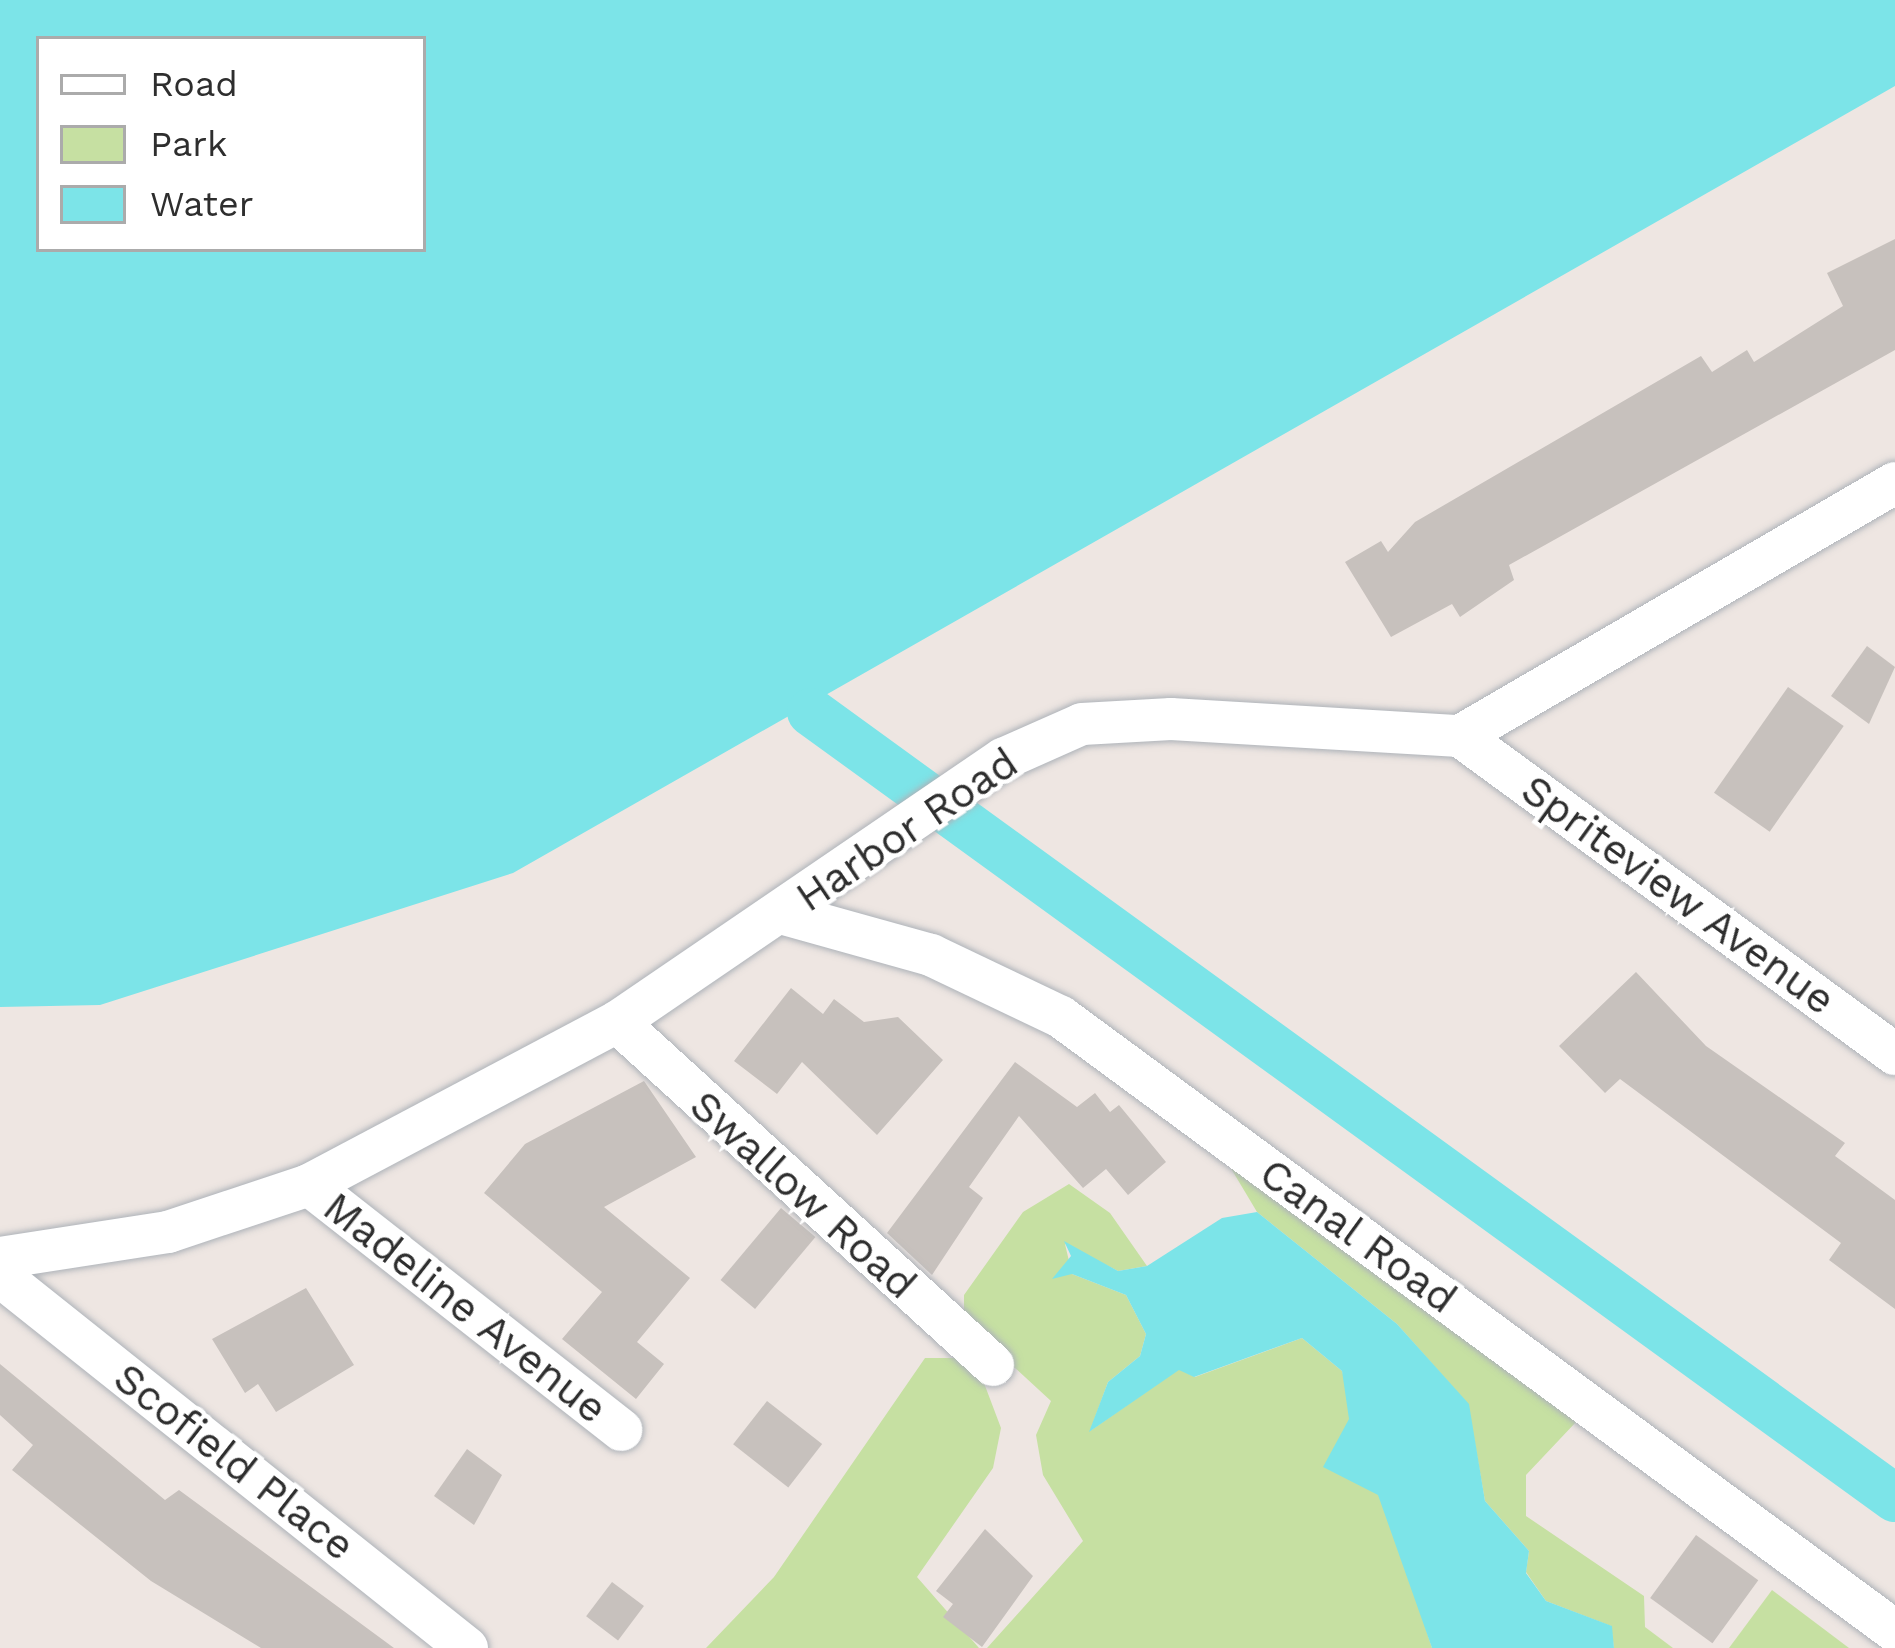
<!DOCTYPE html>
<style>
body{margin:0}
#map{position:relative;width:1895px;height:1648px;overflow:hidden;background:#eee6e2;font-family:"Work Sans",sans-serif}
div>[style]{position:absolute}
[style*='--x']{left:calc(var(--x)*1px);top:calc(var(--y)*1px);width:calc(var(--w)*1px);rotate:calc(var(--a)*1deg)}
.green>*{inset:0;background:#c6e0a2}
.water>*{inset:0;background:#7ce4e8}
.canal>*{height:48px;margin:-24px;padding:0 24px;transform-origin:24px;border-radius:24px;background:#7ce4e8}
.building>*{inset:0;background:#c7c1bd;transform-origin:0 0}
.roads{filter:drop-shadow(0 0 3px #aeb3b9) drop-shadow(0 0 3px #aeb3b9)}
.minor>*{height:42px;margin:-21px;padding:0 21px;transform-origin:21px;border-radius:21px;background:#fff}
span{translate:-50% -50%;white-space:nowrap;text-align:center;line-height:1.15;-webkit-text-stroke:9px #fff;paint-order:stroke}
.street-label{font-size:42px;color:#2e2e2e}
.legend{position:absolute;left:36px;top:36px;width:390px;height:216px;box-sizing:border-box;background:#fff;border:3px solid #ababab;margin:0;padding:15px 21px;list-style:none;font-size:36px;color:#2e2e2e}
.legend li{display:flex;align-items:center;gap:24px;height:60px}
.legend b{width:60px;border:3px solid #ababab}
</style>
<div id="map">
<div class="green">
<div style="clip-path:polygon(1223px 1155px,1576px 1422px,1526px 1475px,1526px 1516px,1644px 1596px,1645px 1627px,1673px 1648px,1614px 1648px,1611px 1626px,1546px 1601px,1526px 1572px,1529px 1551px,1485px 1501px,1468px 1404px,1397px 1324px,1257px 1212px)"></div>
<div style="clip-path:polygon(1069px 1184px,1110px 1213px,1147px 1266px,1118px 1271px,1065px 1244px,1072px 1274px,1126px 1295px,1146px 1334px,1140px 1356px,1108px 1382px,1090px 1431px,1179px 1369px,1195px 1377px,1302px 1338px,1342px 1371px,1432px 1648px,987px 1648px,1083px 1541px,1043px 1475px,1036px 1435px,1051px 1401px,964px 1321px,964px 1295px,1023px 1212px)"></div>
<div style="clip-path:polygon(925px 1358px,960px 1358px,984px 1383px,1001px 1428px,993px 1468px,917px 1577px,979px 1648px,706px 1648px,774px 1577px)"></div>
<div style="clip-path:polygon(1772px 1590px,1849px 1648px,1729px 1648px)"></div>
</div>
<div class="water">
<div style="clip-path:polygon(evenodd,0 0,1895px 0,1895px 86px,513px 873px,100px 1005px,0 1007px,0 0,423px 39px,423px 249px,39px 249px,39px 39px,423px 39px)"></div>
<div style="clip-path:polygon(1257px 1212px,1397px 1324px,1469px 1404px,1485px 1501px,1529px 1551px,1526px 1573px,1546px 1601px,1612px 1626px,1614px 1648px,1432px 1648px,1378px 1495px,1323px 1467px,1349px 1419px,1342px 1371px,1302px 1338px,1194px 1377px,1179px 1370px,1089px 1432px,1108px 1382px,1140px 1356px,1146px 1334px,1126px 1295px,1072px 1274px,1052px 1279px,1071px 1256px,1064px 1241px,1118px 1271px,1147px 1266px,1222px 1218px)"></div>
</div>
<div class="canal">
<div style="--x:811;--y:712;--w:1339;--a:35.95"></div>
</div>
<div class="building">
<div style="clip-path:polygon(1895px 239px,1895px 350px,1509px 565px,1514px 580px,1460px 617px,1452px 604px,1391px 637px,1345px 562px,1381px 541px,1388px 552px,1415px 522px,1701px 356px,1712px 372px,1747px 350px,1754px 362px,1843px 306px,1827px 273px)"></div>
<div style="clip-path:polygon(1867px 646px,1895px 667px,1869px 724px,1831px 696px)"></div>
<div style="left:1788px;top:687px;width:68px;height:129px;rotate:35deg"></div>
<div style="clip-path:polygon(1636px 972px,1706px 1046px,1845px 1143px,1835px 1156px,1895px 1200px,1895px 1309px,1829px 1260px,1841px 1243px,1620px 1079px,1605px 1093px,1559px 1046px)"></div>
<div style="clip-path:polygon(791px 988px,823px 1014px,834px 999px,864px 1022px,898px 1017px,943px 1060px,877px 1135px,802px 1062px,777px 1094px,734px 1061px)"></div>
<div style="clip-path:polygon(1015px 1062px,1077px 1107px,1095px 1093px,1110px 1112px,1119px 1105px,1166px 1162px,1128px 1195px,1106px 1169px,1083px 1188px,1019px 1116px,969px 1187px,983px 1198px,932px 1275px,887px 1233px)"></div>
<div style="clip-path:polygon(644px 1081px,696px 1157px,604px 1207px,690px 1278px,637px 1342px,664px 1364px,636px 1399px,562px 1339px,602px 1292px,484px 1193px,525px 1144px)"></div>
<div style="left:781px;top:1208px;width:45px;height:94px;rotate:40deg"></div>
<div style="clip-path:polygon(306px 1288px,354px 1365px,276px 1412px,258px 1384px,245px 1393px,212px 1339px)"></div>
<div style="clip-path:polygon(0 1364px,165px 1500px,179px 1490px,394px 1648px,261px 1648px,151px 1581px,12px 1470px,33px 1445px,0 1415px)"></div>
<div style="left:767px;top:1401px;width:70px;height:55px;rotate:38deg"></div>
<div style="clip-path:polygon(467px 1449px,502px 1475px,474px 1525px,434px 1496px)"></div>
<div style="clip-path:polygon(985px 1529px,1033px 1576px,982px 1647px,943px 1617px,953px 1604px,936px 1591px)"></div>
<div style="left:1696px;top:1535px;width:77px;height:78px;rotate:36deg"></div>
<div style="left:612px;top:1582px;width:40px;height:43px;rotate:37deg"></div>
</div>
<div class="roads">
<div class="minor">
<div style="--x:1460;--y:736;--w:539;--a:36.17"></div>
<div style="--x:784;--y:914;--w:153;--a:15.6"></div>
<div style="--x:931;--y:955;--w:144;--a:25.5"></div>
<div style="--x:1061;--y:1017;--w:1036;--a:36.36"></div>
<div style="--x:617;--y:1022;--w:509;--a:42.37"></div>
<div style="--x:309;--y:1185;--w:397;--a:38.1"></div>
<div style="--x:0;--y:1258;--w:170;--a:-8.8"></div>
<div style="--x:168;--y:1232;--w:149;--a:-18.4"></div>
<div style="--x:309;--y:1185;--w:348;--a:-27.9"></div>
<div style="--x:617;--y:1022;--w:467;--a:-34.3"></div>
<div style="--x:1003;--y:759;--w:86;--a:-23.9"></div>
<div style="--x:1082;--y:724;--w:89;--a:-3.2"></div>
<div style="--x:1171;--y:719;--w:289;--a:3.4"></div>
<div style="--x:1460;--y:736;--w:503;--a:-30.18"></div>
<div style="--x:0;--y:1276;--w:597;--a:38.54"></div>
</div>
</div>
<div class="street-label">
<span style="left:907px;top:830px;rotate:-34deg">Harbor Road</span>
<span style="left:1678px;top:895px;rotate:36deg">Spriteview Avenue</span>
<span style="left:803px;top:1195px;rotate:42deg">Swallow Road</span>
<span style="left:1358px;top:1236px;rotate:36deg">Canal Road</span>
<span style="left:465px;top:1308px;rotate:38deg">Madeline Avenue</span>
<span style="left:234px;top:1462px;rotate:38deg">Scofield Place</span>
</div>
<ul class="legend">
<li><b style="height:15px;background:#fff"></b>Road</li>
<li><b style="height:33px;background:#c6e0a2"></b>Park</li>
<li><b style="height:33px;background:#7ce4e8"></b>Water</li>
</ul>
</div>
